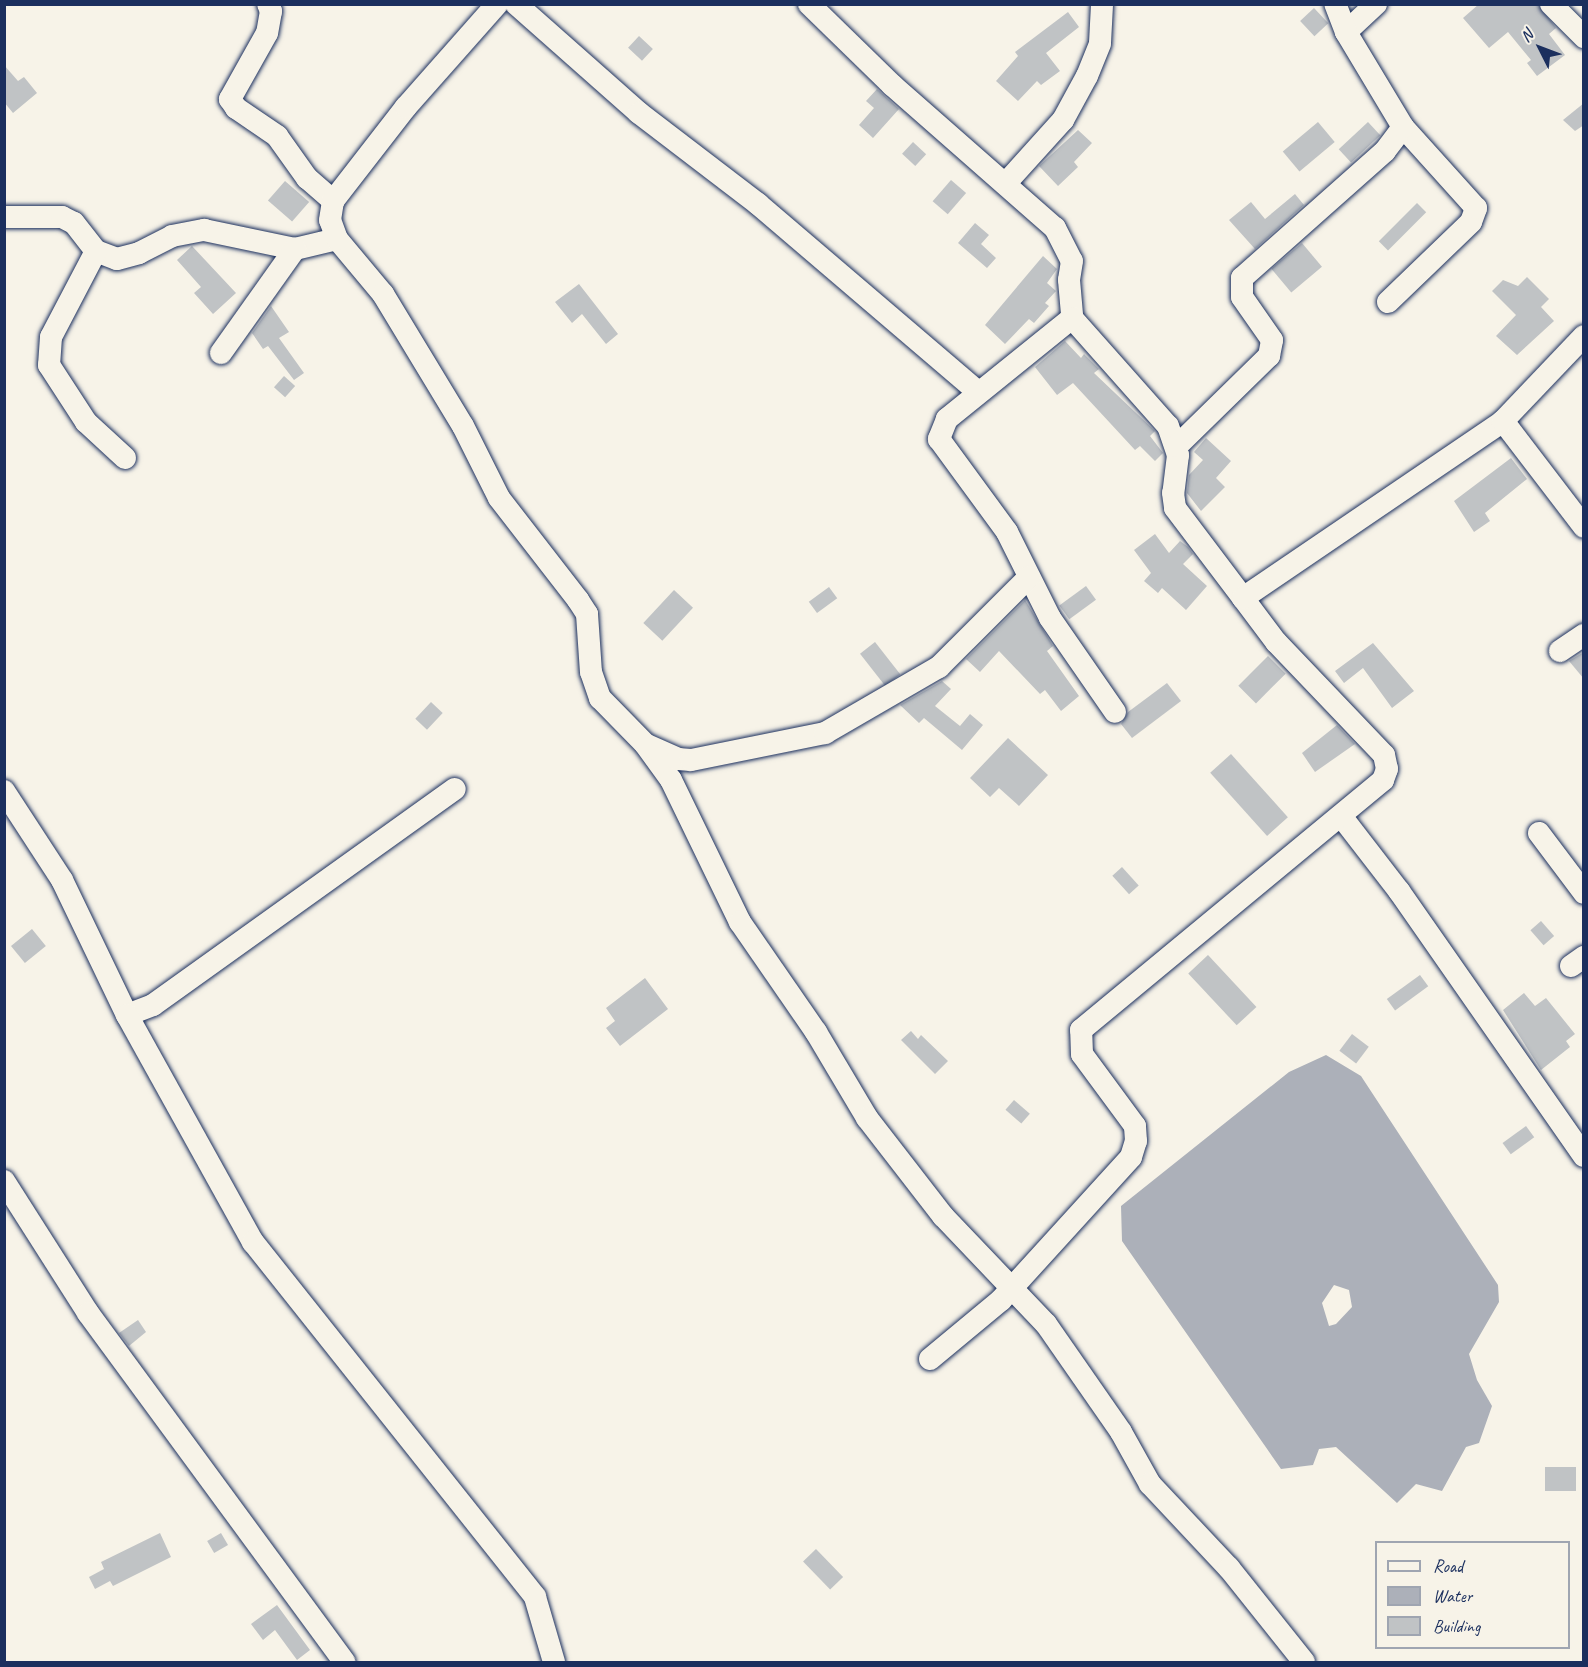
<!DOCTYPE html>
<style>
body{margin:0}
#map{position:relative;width:1588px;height:1667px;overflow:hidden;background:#f7f3e8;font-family:Caveat,sans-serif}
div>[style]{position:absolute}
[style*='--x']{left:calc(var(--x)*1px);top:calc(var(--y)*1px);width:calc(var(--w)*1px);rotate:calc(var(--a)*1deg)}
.water>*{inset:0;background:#acb0b9}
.building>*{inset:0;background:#c0c3c5;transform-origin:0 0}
.roads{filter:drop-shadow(0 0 2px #1b2f5e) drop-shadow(0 0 2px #1b2f5e)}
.minor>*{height:22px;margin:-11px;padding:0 11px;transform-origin:11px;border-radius:11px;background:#f7f3e8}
span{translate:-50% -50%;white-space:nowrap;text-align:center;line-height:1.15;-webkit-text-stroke:6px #f7f3e8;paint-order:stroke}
.frame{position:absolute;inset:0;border:6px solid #1b2f5e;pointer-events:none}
.legend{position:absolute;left:1375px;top:1541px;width:195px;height:108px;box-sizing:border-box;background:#f7f3e8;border:2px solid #9fa5b1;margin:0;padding:8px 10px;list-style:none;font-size:18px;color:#1b2f5e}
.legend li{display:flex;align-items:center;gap:12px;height:30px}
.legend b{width:30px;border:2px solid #9fa5b1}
.north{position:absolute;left:1510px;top:18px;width:60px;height:60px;-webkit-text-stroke:4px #f7f3e8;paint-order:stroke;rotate:312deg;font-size:16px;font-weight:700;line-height:24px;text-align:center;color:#1b2f5e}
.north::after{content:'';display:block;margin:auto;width:21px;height:27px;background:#1b2f5e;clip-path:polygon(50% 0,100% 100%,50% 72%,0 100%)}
</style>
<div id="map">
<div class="water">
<div style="clip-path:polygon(evenodd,1326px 1055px,1361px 1076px,1498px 1285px,1499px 1302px,1469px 1354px,1477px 1380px,1492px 1406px,1479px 1443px,1466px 1447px,1442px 1491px,1416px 1484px,1397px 1503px,1336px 1447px,1319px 1449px,1313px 1465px,1281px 1469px,1122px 1241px,1121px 1206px,1289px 1072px,1326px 1055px,1334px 1285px,1349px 1290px,1352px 1307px,1336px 1324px,1329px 1326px,1322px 1303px,1334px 1285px)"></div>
</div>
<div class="building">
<div style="clip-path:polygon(1479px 4px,1538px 4px,1556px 28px,1549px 34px,1565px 55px,1537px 76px,1527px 63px,1531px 60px,1508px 32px,1489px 48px,1463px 18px)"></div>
<div style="left:1314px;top:8px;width:21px;height:19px;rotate:47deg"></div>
<div style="clip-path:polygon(1068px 12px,1079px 27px,1046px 53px,1060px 71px,1041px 85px,1037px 81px,1018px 101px,996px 81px,1018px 56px,1015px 52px)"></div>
<div style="left:639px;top:36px;width:19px;height:16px;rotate:43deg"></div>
<div style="clip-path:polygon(4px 65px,18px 81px,24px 77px,37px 93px,13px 113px,4px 102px)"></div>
<div style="clip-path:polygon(877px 89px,899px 109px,873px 138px,859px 125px,874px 108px,866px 101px)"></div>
<div style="clip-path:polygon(1584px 103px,1584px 125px,1575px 131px,1563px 120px)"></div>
<div style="left:1318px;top:122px;width:26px;height:46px;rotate:50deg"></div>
<div style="left:1368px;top:122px;width:18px;height:40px;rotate:47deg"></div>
<div style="clip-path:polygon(1078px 130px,1092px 143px,1074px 162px,1078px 167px,1058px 186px,1039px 166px)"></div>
<div style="left:913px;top:142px;width:18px;height:16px;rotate:43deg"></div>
<div style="left:951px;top:180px;width:20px;height:28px;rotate:41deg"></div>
<div style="left:285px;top:181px;width:32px;height:26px;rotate:41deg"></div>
<div style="clip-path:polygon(1295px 194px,1304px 205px,1255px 249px,1229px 220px,1251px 202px,1265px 219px)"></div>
<div style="left:1417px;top:203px;width:13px;height:54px;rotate:45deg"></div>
<div style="clip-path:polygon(975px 223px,989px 235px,981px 244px,996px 258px,987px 268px,958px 243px)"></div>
<div style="left:1302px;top:243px;width:31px;height:40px;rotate:50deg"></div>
<div style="clip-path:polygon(192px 246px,236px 293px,213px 314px,194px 293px,201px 287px,177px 260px)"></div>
<div style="clip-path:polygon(1043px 256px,1057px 269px,1047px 283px,1056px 291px,1045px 303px,1049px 306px,1034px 323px,1029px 319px,1005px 344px,985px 325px)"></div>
<div style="clip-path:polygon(1527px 277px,1549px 299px,1541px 307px,1554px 321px,1517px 355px,1496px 336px,1516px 315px,1492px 291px,1503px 280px,1518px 286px)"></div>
<div style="clip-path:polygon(579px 284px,618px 334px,606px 344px,582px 314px,572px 323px,555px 302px)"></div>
<div style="clip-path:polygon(271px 306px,289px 332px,279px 338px,304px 373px,294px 380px,268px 346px,263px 349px,252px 333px)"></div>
<div style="clip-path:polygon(1065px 341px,1081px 358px,1084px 354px,1099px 369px,1094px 373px,1155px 431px,1150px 436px,1163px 453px,1155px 461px,1140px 446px,1135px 450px,1073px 383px,1057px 395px,1035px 367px)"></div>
<div style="left:284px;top:376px;width:15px;height:15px;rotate:42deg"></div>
<div style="clip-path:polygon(1206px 438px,1231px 461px,1216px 478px,1225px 487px,1201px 511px,1187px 493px,1189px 475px,1203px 460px,1194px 452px)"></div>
<div style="clip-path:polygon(1511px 458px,1527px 479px,1485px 513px,1490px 521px,1474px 532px,1454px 501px)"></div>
<div style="clip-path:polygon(1155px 534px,1169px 553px,1180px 541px,1188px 547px,1193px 554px,1183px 564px,1207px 586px,1186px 610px,1162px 588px,1158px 593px,1144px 581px,1151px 573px,1134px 550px)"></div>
<div style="left:1086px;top:586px;width:17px;height:33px;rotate:54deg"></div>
<div style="left:829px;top:587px;width:14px;height:25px;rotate:54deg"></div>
<div style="left:674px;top:590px;width:26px;height:45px;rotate:43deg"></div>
<div style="clip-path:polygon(1025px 600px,1053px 646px,1047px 651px,1079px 696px,1061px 711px,1045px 690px,1040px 694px,999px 651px,980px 672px,966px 659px)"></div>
<div style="left:875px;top:642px;width:41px;height:19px;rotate:52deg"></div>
<div style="clip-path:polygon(1373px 643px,1414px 691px,1392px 708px,1363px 668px,1344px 683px,1335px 671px)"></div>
<div style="clip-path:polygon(1584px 652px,1584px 679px,1569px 661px)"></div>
<div style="left:1268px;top:656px;width:25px;height:42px;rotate:45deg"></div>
<div style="clip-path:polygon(942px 681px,951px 689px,935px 706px,960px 726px,970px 714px,983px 725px,962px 750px,924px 718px,919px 723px,900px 705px)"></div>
<div style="clip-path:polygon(1167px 683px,1181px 701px,1132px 738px,1121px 724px,1128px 712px)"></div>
<div style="left:431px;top:702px;width:16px;height:23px;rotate:43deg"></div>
<div style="clip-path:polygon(1337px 725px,1355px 744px,1315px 772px,1302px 753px)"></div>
<div style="clip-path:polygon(1008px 738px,1048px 775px,1019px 806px,999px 788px,990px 797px,970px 778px)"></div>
<div style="left:1231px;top:754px;width:85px;height:28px;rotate:48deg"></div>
<div style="left:1122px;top:867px;width:25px;height:13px;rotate:48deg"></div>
<div style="left:1541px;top:921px;width:20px;height:14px;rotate:49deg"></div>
<div style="left:32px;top:929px;width:22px;height:27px;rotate:51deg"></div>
<div style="left:1208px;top:955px;width:71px;height:27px;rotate:47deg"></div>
<div style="left:1420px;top:975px;width:14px;height:41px;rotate:54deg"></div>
<div style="clip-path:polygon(645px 978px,668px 1009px,620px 1046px,606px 1028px,615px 1021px,606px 1008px)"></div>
<div style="clip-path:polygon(1524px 993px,1535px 1006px,1546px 998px,1575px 1034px,1566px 1041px,1570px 1047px,1541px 1070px,1503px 1010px)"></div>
<div style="clip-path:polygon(911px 1031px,918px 1039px,921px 1035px,948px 1061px,935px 1074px,901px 1040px)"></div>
<div style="left:1352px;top:1034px;width:21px;height:21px;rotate:37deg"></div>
<div style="left:1014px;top:1100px;width:21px;height:13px;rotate:41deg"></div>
<div style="left:1526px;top:1126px;width:14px;height:29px;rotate:54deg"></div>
<div style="clip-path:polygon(138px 1320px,146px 1332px,129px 1346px,119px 1333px)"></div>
<div style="left:1545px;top:1467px;width:31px;height:24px"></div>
<div style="clip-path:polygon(160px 1533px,171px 1557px,113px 1586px,110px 1581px,95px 1589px,89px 1577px,104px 1569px,101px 1562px)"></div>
<div style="left:221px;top:1533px;width:14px;height:16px;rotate:60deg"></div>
<div style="left:816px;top:1549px;width:39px;height:18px;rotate:46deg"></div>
<div style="clip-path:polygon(277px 1605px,310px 1650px,297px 1660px,275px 1630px,263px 1640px,251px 1624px)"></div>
</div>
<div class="roads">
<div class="minor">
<div style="--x:268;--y:4;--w:8;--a:67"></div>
<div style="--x:271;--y:11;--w:22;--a:100"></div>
<div style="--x:267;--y:33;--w:76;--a:119.3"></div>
<div style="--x:230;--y:99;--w:11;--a:56"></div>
<div style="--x:236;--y:108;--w:50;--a:34.3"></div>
<div style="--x:277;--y:136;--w:52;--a:54.5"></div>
<div style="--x:307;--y:178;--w:35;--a:41"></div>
<div style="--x:516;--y:4;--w:164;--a:41.5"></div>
<div style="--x:639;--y:113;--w:150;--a:37.4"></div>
<div style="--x:758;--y:204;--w:289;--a:40.5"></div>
<div style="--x:809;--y:4;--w:116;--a:44.3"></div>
<div style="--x:892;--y:85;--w:217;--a:41.3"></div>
<div style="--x:1055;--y:228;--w:37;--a:63"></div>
<div style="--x:1072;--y:261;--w:19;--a:99"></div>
<div style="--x:1069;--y:280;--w:38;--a:85"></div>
<div style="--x:1072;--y:318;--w:144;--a:48.4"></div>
<div style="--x:1168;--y:426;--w:31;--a:71"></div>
<div style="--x:1178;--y:455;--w:38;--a:97"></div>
<div style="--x:1173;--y:493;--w:15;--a:82"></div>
<div style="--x:1175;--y:508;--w:113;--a:52.9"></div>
<div style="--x:1551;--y:4;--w:47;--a:45"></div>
<div style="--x:1346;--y:32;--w:41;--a:-43"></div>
<div style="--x:1006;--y:183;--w:85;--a:-47.9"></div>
<div style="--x:1063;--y:120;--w:50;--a:-61.4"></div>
<div style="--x:1087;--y:76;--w:35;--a:-68"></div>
<div style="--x:1100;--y:43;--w:39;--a:-87"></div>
<div style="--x:4;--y:217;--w:58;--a:0"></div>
<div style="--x:62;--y:217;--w:13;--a:27"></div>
<div style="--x:74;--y:223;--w:36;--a:52"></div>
<div style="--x:96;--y:251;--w:22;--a:21"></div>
<div style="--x:117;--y:259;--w:23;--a:-15"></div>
<div style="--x:139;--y:253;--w:37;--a:-27"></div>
<div style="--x:172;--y:236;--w:33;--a:-11"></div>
<div style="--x:204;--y:230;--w:93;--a:11.8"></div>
<div style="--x:295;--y:249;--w:43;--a:-13.4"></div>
<div style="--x:337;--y:239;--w:72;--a:50.1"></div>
<div style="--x:383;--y:294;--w:154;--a:58.8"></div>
<div style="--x:463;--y:426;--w:80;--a:63.4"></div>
<div style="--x:499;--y:498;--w:129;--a:52.2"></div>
<div style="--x:578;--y:600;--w:17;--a:57"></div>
<div style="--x:587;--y:614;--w:58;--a:86.1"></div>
<div style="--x:591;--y:672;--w:28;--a:71"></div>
<div style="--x:600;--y:698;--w:64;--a:45.6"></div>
<div style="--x:645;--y:744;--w:44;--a:54.2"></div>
<div style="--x:671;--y:780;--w:158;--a:64.1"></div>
<div style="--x:740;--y:922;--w:134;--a:55.4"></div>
<div style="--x:816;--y:1032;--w:100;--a:59.3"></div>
<div style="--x:867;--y:1118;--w:124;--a:52.2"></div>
<div style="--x:943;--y:1216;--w:149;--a:46.4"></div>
<div style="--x:1046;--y:1324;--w:131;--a:55.2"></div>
<div style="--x:1121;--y:1432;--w:60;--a:60.9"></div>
<div style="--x:1150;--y:1484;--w:115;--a:46.8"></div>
<div style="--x:1229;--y:1568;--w:120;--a:51.4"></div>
<div style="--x:337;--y:239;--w:20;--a:-110"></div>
<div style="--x:330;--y:220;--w:19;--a:-81"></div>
<div style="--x:333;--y:201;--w:119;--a:-52.2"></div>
<div style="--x:406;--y:107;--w:137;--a:-48.5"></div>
<div style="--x:96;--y:251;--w:97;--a:117.6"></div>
<div style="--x:51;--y:337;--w:28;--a:94"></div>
<div style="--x:49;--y:365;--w:68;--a:57"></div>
<div style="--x:86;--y:422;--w:53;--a:42.7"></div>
<div style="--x:1388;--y:302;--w:115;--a:-43.9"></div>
<div style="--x:1471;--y:222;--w:15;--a:-70"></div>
<div style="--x:1476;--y:208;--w:109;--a:-132"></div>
<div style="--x:1072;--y:318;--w:161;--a:141.1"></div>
<div style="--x:947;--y:419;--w:22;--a:112"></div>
<div style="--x:939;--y:439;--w:115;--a:53.8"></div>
<div style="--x:1007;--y:532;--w:96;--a:63.4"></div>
<div style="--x:1050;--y:618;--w:114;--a:55.3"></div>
<div style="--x:221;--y:353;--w:128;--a:-54.6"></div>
<div style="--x:1503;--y:421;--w:133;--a:52.6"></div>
<div style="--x:1177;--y:446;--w:129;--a:-44.4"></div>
<div style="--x:1269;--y:356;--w:16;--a:-79"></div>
<div style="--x:1272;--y:340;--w:52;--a:-124.9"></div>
<div style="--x:1242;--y:297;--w:19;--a:-90"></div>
<div style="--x:1242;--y:278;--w:191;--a:-41.6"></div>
<div style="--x:1385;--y:151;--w:30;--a:-53"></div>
<div style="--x:1403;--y:127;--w:111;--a:-121"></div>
<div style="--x:1346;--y:32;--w:30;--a:-111"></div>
<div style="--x:1560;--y:651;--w:29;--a:-34"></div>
<div style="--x:647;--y:745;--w:34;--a:24"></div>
<div style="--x:678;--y:759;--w:13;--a:4"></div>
<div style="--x:691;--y:760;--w:137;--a:-11.4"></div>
<div style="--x:825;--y:733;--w:132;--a:-30.1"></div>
<div style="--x:939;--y:667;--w:127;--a:-45"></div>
<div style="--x:4;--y:791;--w:106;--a:56.9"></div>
<div style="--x:62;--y:880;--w:150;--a:64.3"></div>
<div style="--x:127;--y:1015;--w:28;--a:-21"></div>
<div style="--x:153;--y:1005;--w:371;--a:-35.6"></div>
<div style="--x:1341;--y:816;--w:95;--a:52.3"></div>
<div style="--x:1399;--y:891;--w:323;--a:55.1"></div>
<div style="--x:1539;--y:833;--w:75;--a:53.1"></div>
<div style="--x:1571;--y:966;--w:16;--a:-35"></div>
<div style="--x:127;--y:1015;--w:260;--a:61"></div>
<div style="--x:253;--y:1242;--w:453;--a:51.5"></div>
<div style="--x:535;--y:1597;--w:68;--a:73.7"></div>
<div style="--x:4;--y:1181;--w:156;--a:57.5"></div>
<div style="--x:88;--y:1313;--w:433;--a:53.7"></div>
<div style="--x:930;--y:1359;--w:92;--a:-39.7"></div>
<div style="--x:1001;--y:1300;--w:193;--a:-47.7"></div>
<div style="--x:1131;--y:1157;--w:17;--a:-73"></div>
<div style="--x:1136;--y:1141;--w:15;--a:-94"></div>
<div style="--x:1135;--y:1126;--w:89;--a:-126.4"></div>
<div style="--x:1082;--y:1054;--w:24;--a:-92"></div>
<div style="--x:1081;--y:1030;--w:392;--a:-39.6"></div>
<div style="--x:1383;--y:780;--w:12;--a:-70"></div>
<div style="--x:1387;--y:769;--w:14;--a:-102"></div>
<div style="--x:1384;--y:755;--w:156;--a:-133.7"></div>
<div style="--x:1276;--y:642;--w:55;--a:-126.9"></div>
<div style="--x:1243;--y:598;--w:315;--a:-34.2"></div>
<div style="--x:1503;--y:421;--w:117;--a:-46.4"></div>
</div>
</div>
<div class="frame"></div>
<ul class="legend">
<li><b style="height:8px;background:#f7f3e8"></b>Road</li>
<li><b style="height:16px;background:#acb0b9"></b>Water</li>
<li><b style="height:16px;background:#c0c3c5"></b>Building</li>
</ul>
<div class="north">N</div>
</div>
